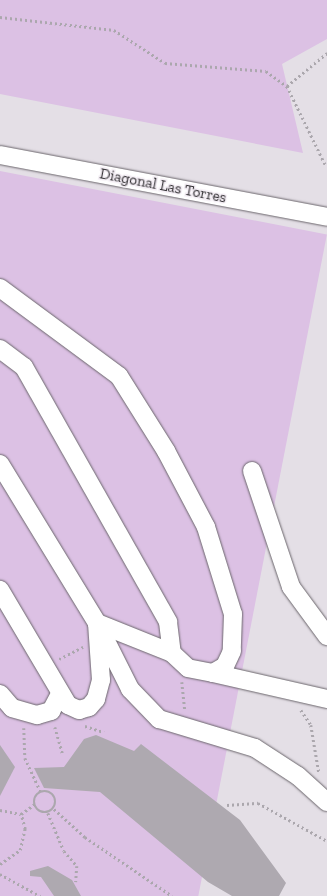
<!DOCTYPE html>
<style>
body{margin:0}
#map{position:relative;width:327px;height:896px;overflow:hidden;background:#e4dfe6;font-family:"Zilla Slab",serif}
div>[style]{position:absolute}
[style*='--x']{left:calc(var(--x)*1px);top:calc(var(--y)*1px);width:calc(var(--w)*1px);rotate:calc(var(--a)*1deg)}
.green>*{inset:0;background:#dcc1e4;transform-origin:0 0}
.building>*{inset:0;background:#aea9b0}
.path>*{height:2.5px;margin-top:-1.25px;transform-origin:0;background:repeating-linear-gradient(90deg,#aba7ad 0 2px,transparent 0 5px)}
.path>.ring{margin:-1.25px;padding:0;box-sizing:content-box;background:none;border:2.5px solid #aba7ad;border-radius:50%}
.roads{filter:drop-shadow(0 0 1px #6b666c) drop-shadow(0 0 1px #6b666c)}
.minor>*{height:18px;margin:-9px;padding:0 9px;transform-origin:9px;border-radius:9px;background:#fff}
span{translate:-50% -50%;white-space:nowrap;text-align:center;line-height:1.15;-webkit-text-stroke:3px #f2ecf3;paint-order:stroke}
.street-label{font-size:15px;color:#312f32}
</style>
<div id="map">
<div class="green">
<div style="clip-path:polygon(0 0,327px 0,327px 39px,282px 64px,303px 153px,0 94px)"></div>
<div style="left:0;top:171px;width:333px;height:725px;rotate:11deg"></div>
</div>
<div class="building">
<div style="clip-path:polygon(96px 735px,134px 751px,141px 744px,240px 820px,286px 883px,279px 896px,232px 896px,208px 882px,100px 792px,44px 788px,34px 768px,64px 767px,84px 739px)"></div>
<div style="clip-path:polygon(0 745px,15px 767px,0 796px)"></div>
<div style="clip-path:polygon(48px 866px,72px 880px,81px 896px,54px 896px,41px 877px,30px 876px,30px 871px)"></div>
</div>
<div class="path">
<div style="--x:0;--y:17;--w:115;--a:6.5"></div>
<div style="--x:114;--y:30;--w:61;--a:32.9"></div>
<div style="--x:165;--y:63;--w:101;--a:4.5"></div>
<div style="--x:266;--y:71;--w:26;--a:36"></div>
<div style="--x:287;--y:86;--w:89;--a:64"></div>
<div style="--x:287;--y:86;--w:52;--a:-39.5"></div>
<div style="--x:59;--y:659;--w:27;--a:-27"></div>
<div style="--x:182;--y:682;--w:29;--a:84"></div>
<div style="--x:301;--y:710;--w:18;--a:56"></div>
<div style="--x:311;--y:725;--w:49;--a:80.5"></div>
<div style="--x:85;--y:726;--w:20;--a:18"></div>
<div style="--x:55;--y:727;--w:29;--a:74"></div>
<div style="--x:24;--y:728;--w:30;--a:88"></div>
<div style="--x:25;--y:758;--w:38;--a:65"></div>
<div class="ring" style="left:34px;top:791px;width:19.5px;height:19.5px"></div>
<div style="--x:227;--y:805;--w:31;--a:-4"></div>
<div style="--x:258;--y:803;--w:79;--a:28.8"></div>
<div style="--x:54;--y:809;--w:42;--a:42.1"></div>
<div style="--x:85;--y:837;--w:105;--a:34.1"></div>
<div style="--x:0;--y:810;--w:21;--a:11"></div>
<div style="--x:21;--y:814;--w:17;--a:-36"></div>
<div style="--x:48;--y:813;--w:41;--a:67.2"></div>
<div style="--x:64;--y:851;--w:20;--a:49"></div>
<div style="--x:77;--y:866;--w:16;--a:94"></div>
<div style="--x:0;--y:864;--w:24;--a:-35"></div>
<div style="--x:20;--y:850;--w:22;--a:-77"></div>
<div style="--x:25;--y:829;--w:16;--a:-105"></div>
<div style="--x:0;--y:874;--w:46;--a:28.8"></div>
</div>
<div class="roads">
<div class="minor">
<div style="--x:0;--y:155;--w:333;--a:10.7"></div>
<div style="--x:0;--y:288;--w:148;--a:36.5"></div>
<div style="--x:119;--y:376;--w:89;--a:57.9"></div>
<div style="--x:166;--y:451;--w:86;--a:62.2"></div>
<div style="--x:206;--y:527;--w:91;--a:72.8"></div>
<div style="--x:233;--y:614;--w:37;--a:92"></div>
<div style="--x:232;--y:651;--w:17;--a:115"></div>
<div style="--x:225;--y:666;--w:14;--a:150"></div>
<div style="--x:213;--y:673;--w:25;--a:-169"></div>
<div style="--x:188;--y:668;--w:22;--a:-137"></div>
<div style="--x:172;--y:653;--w:81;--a:-158.2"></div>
<div style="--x:0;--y:349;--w:30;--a:37"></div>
<div style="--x:24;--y:367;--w:293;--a:60.5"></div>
<div style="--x:168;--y:622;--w:31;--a:83"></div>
<div style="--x:0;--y:464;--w:186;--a:58.6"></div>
<div style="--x:97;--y:623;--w:57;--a:86"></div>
<div style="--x:101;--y:680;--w:20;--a:105"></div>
<div style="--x:96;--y:699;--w:11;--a:131"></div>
<div style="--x:89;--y:707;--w:10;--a:163"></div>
<div style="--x:79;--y:710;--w:12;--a:-156"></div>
<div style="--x:68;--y:705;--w:134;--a:-120.6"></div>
<div style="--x:252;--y:471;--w:122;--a:71.4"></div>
<div style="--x:291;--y:587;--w:61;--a:53.7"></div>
<div style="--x:102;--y:633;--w:63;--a:63.4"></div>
<div style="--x:130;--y:689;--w:42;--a:46"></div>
<div style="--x:159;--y:719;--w:100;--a:16.8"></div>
<div style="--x:255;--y:748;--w:51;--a:33.1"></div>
<div style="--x:298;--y:776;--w:39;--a:42"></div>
<div style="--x:213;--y:673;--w:117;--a:12.8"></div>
<div style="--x:0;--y:694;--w:18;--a:49"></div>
<div style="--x:12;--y:708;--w:26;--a:16"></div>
<div style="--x:37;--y:715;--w:15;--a:-16"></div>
<div style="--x:51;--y:711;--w:19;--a:-62"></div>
</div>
</div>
<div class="street-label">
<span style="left:163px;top:186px;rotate:11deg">Diagonal Las Torres</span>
</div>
</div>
